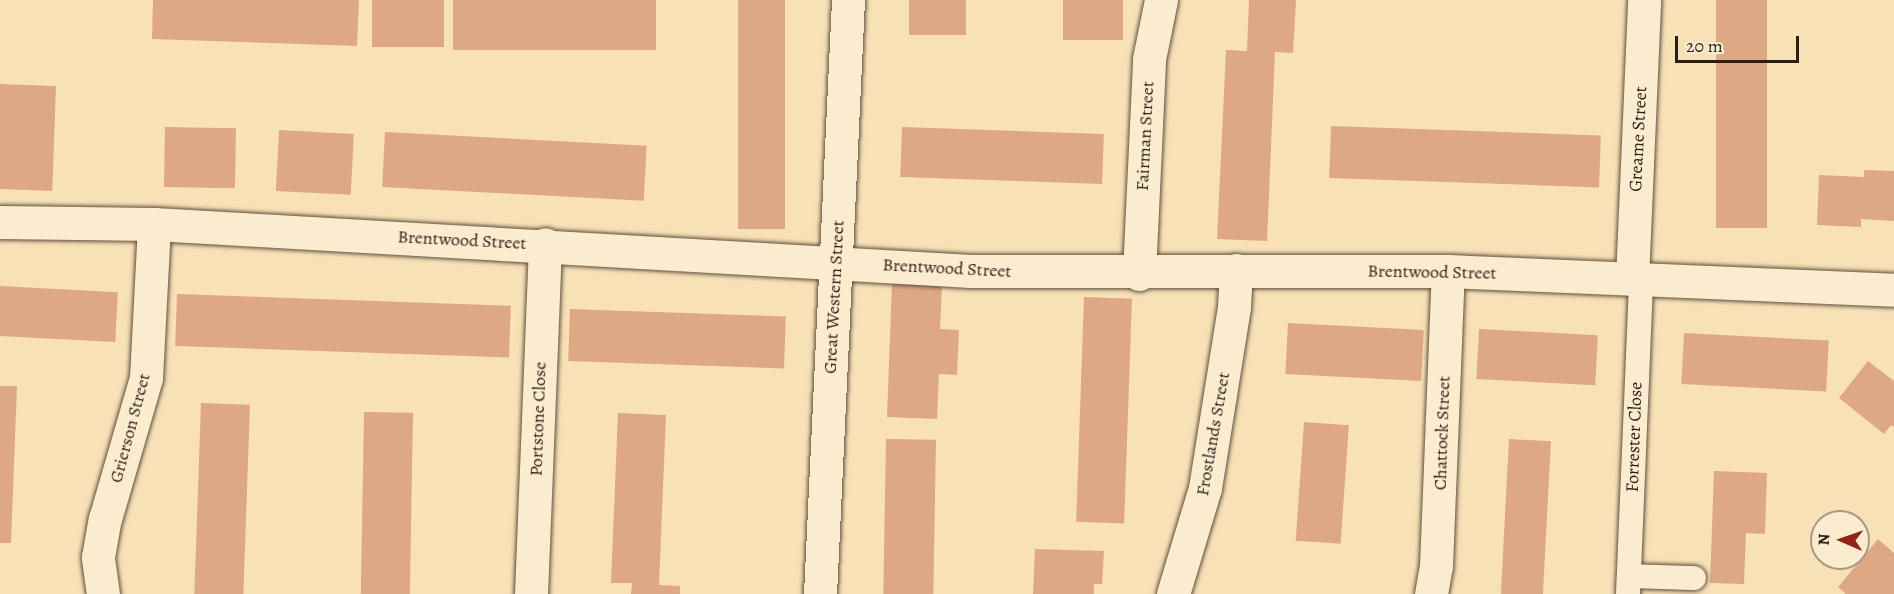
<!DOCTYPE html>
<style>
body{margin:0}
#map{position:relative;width:1894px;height:594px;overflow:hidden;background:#f9e1b7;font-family:Alegreya,serif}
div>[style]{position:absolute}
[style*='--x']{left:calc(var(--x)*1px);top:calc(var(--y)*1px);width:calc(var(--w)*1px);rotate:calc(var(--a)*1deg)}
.building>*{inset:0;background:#dea884;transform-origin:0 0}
.roads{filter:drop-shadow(0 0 2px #5f4f3e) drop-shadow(0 0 2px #5f4f3e)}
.service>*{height:24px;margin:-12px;padding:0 12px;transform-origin:12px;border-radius:12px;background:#fbecd0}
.minor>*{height:33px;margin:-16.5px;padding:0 16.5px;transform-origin:16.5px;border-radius:16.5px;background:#fbecd0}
span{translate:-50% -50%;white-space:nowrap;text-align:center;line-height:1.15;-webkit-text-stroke:5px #fbecd0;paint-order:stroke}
.street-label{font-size:18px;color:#2c1e16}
.north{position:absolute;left:1810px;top:510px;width:60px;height:60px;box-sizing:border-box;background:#fbecd0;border:2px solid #a89a86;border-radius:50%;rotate:272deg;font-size:16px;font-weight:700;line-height:24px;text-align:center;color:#2c1e16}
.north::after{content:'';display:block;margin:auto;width:21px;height:27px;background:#8f2418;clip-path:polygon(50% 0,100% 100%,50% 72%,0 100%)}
.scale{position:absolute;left:1675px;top:36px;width:124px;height:27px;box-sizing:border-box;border:3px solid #2c1e16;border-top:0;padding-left:8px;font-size:18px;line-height:21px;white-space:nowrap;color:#2c1e16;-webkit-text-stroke:4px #fbecd0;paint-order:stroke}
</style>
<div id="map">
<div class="building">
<div style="clip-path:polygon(153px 0,359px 0,357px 46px,152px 39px)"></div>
<div style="left:372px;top:0;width:72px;height:47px"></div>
<div style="left:453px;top:0;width:203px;height:50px"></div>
<div style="left:738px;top:0;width:47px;height:229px"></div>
<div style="left:909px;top:0;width:57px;height:35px"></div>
<div style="left:1063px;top:0;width:60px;height:40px"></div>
<div style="clip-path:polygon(1249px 0,1296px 0,1293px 53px,1275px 52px,1267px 241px,1217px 239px,1226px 50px,1247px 51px)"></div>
<div style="left:1716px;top:0;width:51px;height:228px"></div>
<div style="left:0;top:84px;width:56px;height:105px;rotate:2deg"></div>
<div style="left:1331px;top:126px;width:270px;height:52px;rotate:2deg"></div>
<div style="left:165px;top:127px;width:71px;height:60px;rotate:1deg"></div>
<div style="left:902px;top:127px;width:202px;height:50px;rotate:2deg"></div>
<div style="left:279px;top:130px;width:75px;height:61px;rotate:3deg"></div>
<div style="left:385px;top:132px;width:262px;height:55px;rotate:3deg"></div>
<div style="clip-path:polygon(1864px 170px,1894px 171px,1894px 221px,1861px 219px,1861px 227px,1817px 225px,1819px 175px,1864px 177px)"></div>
<div style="clip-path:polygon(892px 283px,942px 284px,940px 329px,959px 330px,957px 375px,939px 374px,937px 419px,887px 417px)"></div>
<div style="left:0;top:286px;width:118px;height:50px;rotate:3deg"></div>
<div style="left:177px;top:294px;width:334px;height:52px;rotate:2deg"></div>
<div style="left:1084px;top:297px;width:48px;height:225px;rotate:2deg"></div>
<div style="left:570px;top:309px;width:216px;height:52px;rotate:2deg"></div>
<div style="left:1288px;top:323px;width:136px;height:51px;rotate:3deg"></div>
<div style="left:1479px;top:329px;width:119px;height:50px;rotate:3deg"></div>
<div style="left:1684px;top:333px;width:145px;height:51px;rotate:3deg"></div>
<div style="clip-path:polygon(1868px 361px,1894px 381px,1894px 427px,1891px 425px,1884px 434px,1839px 398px)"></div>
<div style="clip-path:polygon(0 386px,17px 386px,11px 543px,0 543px)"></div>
<div style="left:201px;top:403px;width:49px;height:191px;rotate:2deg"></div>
<div style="left:364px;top:412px;width:49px;height:182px;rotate:1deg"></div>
<div style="clip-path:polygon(618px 413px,666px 415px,659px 585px,680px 586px,680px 594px,631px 594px,632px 583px,611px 583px)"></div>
<div style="left:1304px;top:422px;width:45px;height:119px;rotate:4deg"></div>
<div style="left:886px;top:439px;width:50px;height:155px;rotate:1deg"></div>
<div style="left:1509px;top:439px;width:42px;height:155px;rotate:3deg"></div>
<div style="clip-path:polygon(1714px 471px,1767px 473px,1765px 534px,1746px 533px,1744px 584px,1710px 583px)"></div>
<div style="clip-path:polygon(1878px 539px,1894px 553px,1894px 594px,1846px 594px,1838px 587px)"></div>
<div style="clip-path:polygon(1035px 549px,1104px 551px,1102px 584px,1094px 584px,1094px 594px,1033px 594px)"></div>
</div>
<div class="roads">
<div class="service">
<div style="--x:1629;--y:576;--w:65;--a:1.8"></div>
<div style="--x:1628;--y:594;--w:315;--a:-87.6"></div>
</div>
<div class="minor">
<div style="--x:0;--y:222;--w:154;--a:0.7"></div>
<div style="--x:154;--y:224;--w:818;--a:3.29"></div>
<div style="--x:971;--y:271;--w:477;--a:0"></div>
<div style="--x:1448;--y:271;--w:446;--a:2.4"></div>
<div style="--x:1139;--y:274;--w:215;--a:-87.3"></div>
<div style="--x:1149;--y:59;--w:60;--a:-78.5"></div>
<div style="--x:1632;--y:279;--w:279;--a:-87.5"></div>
<div style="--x:103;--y:594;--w:37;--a:-98"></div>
<div style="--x:98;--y:557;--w:39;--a:-80"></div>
<div style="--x:105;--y:519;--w:147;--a:-73.8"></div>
<div style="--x:146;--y:378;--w:154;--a:-87"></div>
<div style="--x:531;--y:594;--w:350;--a:-87.7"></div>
<div style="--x:820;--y:594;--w:595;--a:-87.3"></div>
<div style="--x:1173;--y:594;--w:111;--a:-73.2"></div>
<div style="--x:1205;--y:488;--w:183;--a:-80.9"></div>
<div style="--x:1234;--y:307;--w:37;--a:-87"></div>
<div style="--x:1431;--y:594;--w:28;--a:-80"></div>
<div style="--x:1436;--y:566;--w:295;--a:-87.7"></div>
</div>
</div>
<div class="street-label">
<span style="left:1145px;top:136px;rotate:-87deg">Fairman Street</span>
<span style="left:1638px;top:139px;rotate:-87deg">Greame Street</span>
<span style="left:462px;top:240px;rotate:3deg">Brentwood Street</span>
<span style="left:947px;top:268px;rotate:3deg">Brentwood Street</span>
<span style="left:1432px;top:272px;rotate:1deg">Brentwood Street</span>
<span style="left:834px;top:297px;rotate:-87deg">Great Western Street</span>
<span style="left:538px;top:419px;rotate:-88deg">Portstone Close</span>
<span style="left:130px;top:428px;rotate:-75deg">Grierson Street</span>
<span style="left:1442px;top:433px;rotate:-88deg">Chattock Street</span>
<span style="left:1213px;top:434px;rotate:-80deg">Frostlands Street</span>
<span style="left:1634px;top:437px;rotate:-88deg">Forrester Close</span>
</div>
<div class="north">N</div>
<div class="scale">20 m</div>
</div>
